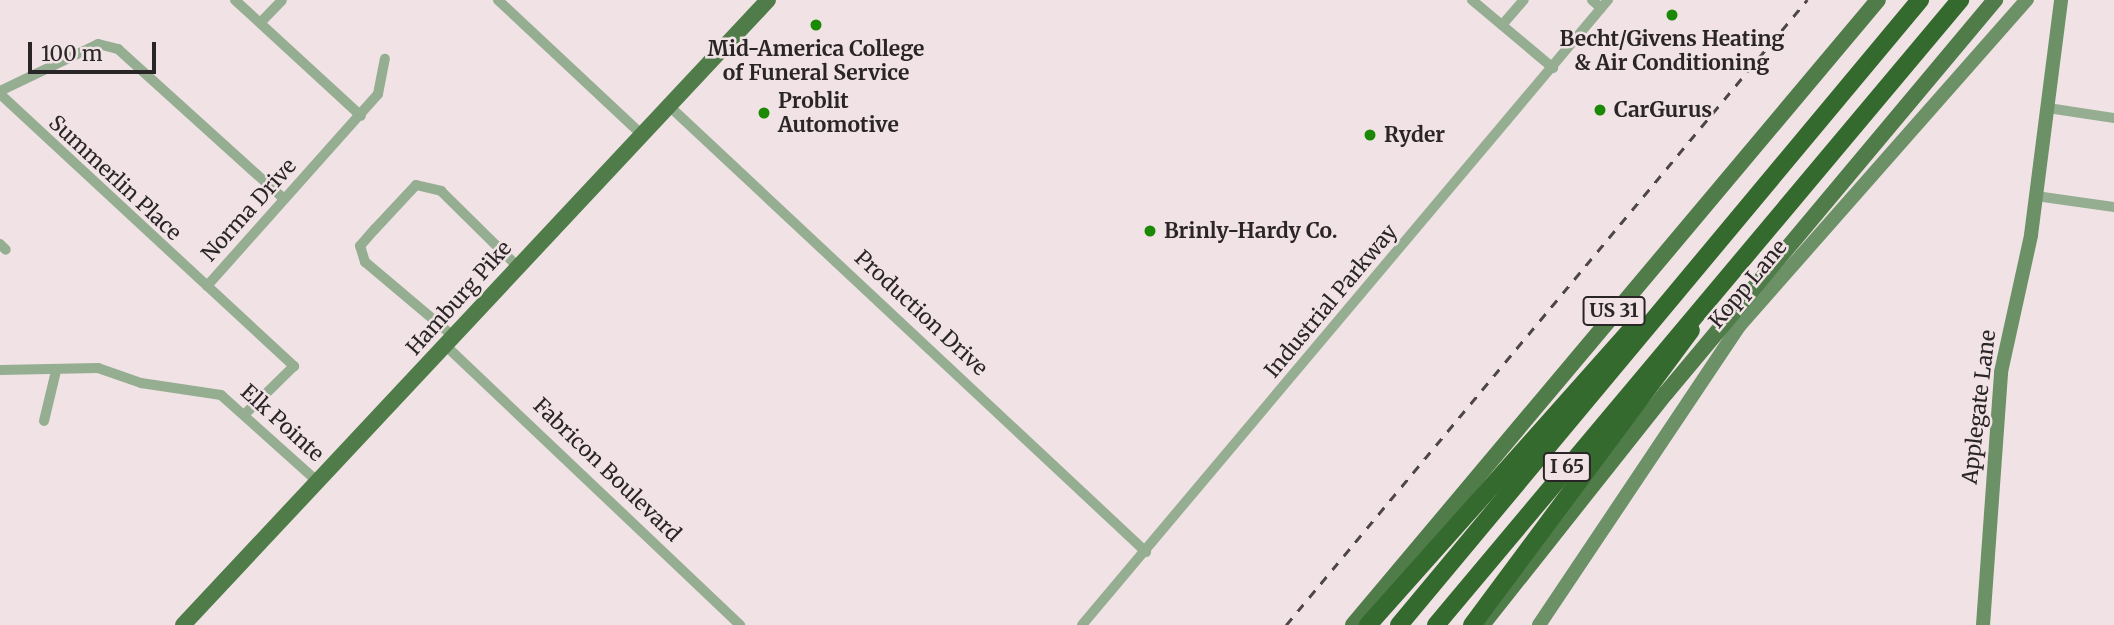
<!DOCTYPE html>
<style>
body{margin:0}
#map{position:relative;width:2114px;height:625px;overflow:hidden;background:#f1e3e5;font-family:Merriweather,serif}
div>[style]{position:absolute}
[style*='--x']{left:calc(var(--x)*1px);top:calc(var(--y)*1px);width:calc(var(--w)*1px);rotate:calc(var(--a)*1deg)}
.street>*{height:10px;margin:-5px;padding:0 5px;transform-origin:5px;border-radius:5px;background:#95ae91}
.secondary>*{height:14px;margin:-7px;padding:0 7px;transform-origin:7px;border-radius:7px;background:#6d9167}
.primary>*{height:16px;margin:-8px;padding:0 8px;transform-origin:8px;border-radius:8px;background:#4f7c49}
.highway>*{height:18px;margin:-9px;padding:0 9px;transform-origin:9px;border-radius:9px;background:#356a2e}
.rail>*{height:2.5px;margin-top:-1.25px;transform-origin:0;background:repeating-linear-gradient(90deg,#4d4647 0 9px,transparent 0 18px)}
.dots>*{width:19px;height:19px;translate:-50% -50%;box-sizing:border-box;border:4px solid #f1e3e5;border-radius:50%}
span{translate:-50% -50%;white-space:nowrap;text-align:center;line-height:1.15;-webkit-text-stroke:5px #f1e3e5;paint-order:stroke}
.shield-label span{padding:2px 5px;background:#f1e3e5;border:2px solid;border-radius:5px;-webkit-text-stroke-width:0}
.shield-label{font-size:19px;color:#2a2526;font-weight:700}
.poi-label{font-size:21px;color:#2a2526;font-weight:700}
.left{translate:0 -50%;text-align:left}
.street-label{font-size:21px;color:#2a2526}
.scale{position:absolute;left:28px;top:42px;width:128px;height:32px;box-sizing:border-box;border:4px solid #2a2526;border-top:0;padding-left:9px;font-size:21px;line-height:24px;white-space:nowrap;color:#2a2526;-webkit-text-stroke:5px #f1e3e5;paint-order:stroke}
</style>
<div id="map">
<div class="street">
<div style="--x:235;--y:0;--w:171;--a:42.6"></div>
<div style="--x:498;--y:0;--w:195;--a:43.1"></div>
<div style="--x:1472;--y:0;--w:106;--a:40"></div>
<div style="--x:1592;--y:0;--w:12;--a:42"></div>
<div style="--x:261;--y:22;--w:30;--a:-46"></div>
<div style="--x:1502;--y:25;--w:33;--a:-49"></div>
<div style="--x:0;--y:91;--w:109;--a:-25.6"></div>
<div style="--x:98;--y:44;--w:21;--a:14"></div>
<div style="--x:118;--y:49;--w:222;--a:42.1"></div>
<div style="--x:0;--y:94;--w:401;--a:42.8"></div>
<div style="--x:294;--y:366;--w:67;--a:135.6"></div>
<div style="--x:667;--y:104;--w:656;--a:43.08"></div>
<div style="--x:2048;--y:108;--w:67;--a:8.6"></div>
<div style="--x:2036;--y:196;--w:79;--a:8"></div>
<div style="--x:0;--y:244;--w:8;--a:45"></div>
<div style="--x:207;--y:286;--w:257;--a:-48.3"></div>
<div style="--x:378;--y:94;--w:36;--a:-79"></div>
<div style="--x:453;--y:336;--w:115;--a:-139.9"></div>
<div style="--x:365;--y:262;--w:17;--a:-107"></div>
<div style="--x:360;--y:246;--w:23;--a:-49"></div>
<div style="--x:375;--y:229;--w:60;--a:-47"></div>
<div style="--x:416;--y:185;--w:26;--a:13"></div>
<div style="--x:441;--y:191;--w:105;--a:44.6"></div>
<div style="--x:445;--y:345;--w:407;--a:43.5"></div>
<div style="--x:0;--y:370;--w:98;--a:-1.2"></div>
<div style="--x:98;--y:368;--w:46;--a:19.2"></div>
<div style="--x:141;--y:383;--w:81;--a:8.5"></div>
<div style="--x:221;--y:395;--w:130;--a:41.9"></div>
<div style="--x:44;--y:421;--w:51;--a:-76.5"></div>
<div style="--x:1082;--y:625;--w:817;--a:-49.92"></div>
</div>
<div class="secondary">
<div style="--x:1539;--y:625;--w:361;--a:-56.2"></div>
<div style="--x:1740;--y:325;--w:434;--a:-48.6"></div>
<div style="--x:1983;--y:625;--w:254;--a:-85.9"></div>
<div style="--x:2001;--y:372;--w:140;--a:-77.6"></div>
<div style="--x:2031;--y:235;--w:237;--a:-82.7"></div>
</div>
<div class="primary">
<div style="--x:183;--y:625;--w:856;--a:-46.89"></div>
<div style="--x:1353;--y:625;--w:816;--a:-49.97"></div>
<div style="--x:1482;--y:625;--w:296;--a:-51.6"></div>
<div style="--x:1666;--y:393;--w:513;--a:-50.07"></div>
</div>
<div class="highway">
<div style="--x:1368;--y:625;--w:397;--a:-48.3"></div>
<div style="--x:1399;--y:625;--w:814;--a:-50.19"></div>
<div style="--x:1436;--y:625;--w:816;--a:-50.02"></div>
<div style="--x:1472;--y:625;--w:367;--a:-53.4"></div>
</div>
<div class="rail">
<div style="--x:1286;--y:625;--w:814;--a:-50.19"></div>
</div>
<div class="dots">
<div style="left:1672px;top:15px;background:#1b8905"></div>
<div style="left:816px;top:25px;background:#1b8905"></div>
<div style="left:1600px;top:110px;background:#1b8905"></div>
<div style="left:764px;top:113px;background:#1b8905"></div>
<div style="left:1370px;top:135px;background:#1b8905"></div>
<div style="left:1150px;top:231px;background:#1b8905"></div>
</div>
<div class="shield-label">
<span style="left:1614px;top:311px">US 31</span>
<span style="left:1567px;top:467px">I 65</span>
</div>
<div class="poi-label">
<span style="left:1672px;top:51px">Becht/Givens Heating<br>&amp; Air Conditioning</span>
<span style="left:816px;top:61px">Mid-America College<br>of Funeral Service</span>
<span class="left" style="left:778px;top:113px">Problit<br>Automotive</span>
<span class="left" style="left:1614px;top:110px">CarGurus</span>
<span class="left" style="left:1384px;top:135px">Ryder</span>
<span class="left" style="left:1164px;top:231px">Brinly-Hardy Co.</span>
</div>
<div class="street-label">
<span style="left:115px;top:178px;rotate:43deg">Summerlin Place</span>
<span style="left:249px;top:210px;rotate:-48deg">Norma Drive</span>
<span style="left:1748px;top:284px;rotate:-50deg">Kopp Lane</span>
<span style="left:459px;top:298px;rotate:-48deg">Hamburg Pike</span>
<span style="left:1331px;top:301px;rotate:-50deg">Industrial Parkway</span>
<span style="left:921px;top:313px;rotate:43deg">Production Drive</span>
<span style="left:1979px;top:407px;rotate:-83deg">Applegate Lane</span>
<span style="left:282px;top:423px;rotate:42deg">Elk Pointe</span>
<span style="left:607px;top:470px;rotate:44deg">Fabricon Boulevard</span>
</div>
<div class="scale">100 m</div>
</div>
